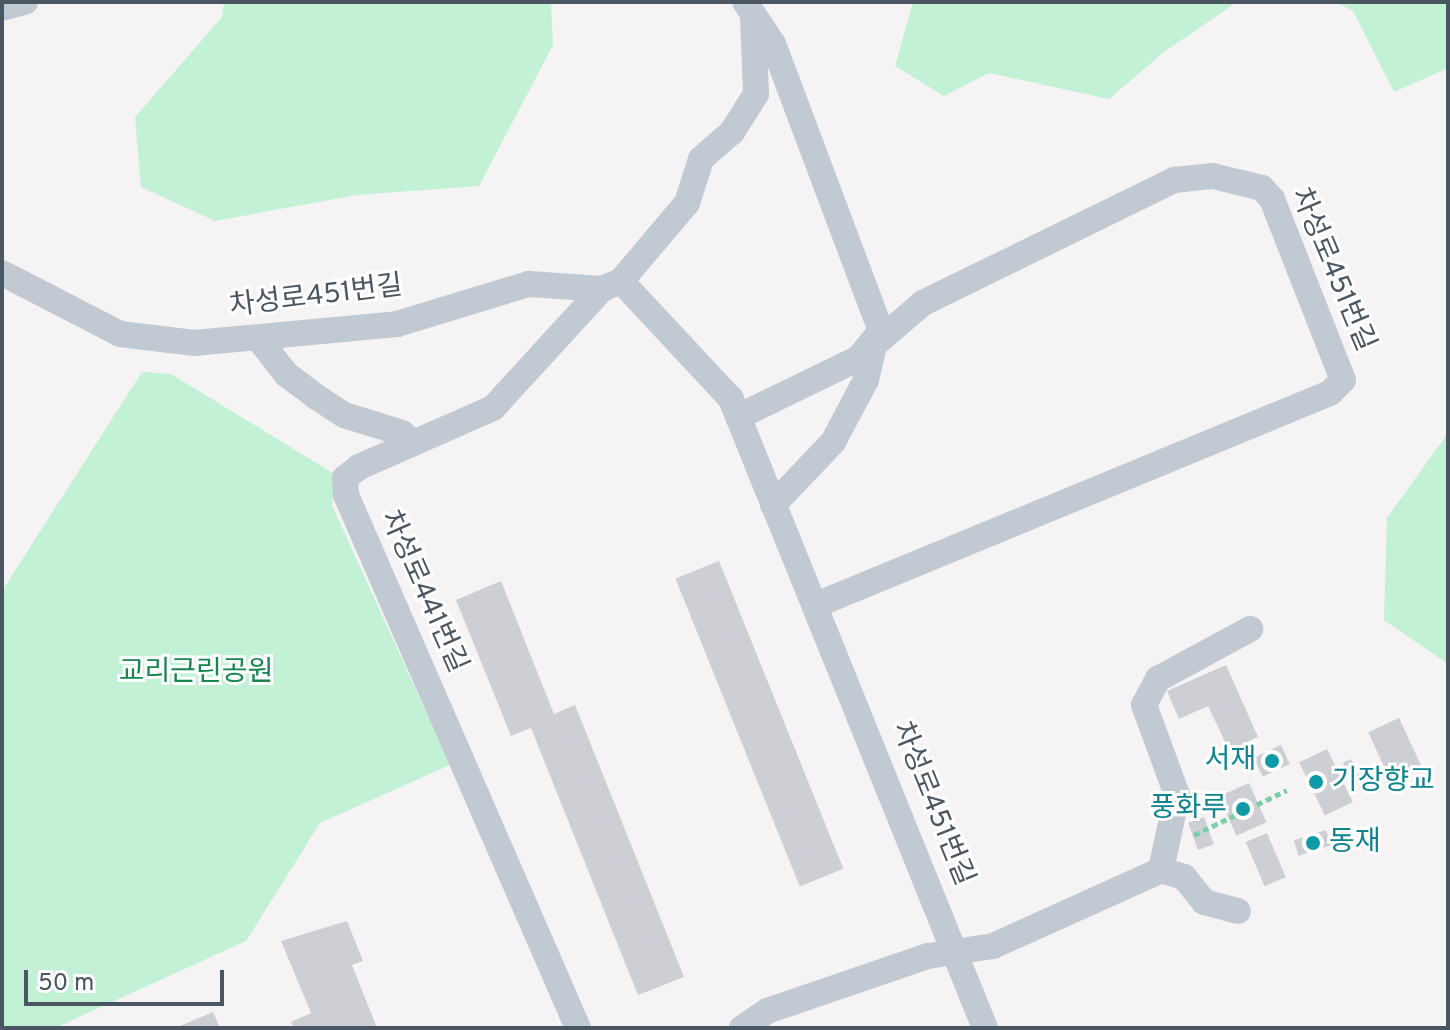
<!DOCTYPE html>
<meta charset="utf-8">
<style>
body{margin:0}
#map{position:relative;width:1450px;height:1030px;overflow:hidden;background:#f5f3f3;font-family:Overpass,"Noto Sans KR",sans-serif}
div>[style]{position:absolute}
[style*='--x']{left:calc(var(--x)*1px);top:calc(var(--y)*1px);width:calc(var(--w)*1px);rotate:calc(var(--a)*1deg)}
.green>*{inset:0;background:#c3f1d5}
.building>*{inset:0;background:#cdcfd5;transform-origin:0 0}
.path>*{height:5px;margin-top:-2.5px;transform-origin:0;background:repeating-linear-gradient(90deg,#7ad0a6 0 6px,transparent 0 10px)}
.minor>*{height:26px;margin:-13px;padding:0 13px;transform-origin:13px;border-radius:13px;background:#c1cad2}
.dots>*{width:22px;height:22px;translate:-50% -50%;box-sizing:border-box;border:4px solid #fff;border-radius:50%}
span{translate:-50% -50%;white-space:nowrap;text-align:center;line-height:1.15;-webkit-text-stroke:6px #fff;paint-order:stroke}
.street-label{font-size:28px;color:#4a5661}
.park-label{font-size:28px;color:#17864f}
.culture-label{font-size:28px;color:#0d838f}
.right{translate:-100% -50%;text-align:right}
.left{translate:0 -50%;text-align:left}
.frame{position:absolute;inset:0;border:4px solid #4a5661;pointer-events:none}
.scale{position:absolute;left:24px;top:970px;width:200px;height:36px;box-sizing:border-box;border:4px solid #4a5661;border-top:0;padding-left:10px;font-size:24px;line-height:28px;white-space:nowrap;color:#4a5661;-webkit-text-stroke:6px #fff;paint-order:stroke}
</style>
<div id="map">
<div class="green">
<div style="clip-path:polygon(224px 2px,551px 2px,553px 45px,479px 186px,357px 195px,215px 221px,141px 187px,135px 117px,222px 17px)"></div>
<div style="clip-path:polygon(913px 2px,1237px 2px,1164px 52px,1109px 99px,989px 73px,944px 96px,895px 66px)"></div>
<div style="clip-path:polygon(1336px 2px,1448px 2px,1448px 68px,1394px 92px,1353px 11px)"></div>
<div style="clip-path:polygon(142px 372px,171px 374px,336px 475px,332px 505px,450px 765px,320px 823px,246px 941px,55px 1028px,2px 1028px,2px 591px)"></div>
<div style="clip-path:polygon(1448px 433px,1448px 664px,1384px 620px,1387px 518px)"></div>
</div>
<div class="building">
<div style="left:719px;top:561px;width:332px;height:47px;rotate:68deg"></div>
<div style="clip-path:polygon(501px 581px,554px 714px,575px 705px,684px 977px,638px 995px,531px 728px,511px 736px,456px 600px)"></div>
<div style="clip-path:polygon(1226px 665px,1258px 737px,1229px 750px,1208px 706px,1179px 719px,1167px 691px)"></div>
<div style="left:1399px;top:718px;width:56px;height:34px;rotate:65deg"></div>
<div style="left:1281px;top:745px;width:21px;height:30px;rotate:65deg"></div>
<div style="left:1327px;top:749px;width:59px;height:31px;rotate:64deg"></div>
<div style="left:1351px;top:759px;width:19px;height:9px;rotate:65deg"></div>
<div style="left:1249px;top:783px;width:43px;height:33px;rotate:66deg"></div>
<div style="left:1204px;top:817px;width:29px;height:17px;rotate:70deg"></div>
<div style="left:1326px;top:830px;width:16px;height:34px;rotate:72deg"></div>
<div style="left:1267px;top:833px;width:48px;height:23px;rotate:67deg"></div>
<div style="clip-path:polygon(347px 921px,363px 961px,352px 965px,377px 1028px,294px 1028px,291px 1022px,311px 1013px,281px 941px)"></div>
<div style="clip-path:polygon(213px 1012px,220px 1028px,175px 1028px)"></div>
</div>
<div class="path">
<div style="--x:1194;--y:835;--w:103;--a:-25.8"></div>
</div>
<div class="minor">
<div style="--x:2;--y:8;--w:24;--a:-15"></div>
<div style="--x:2;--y:273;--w:133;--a:27.3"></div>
<div style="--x:120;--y:334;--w:75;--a:6.9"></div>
<div style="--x:194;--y:343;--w:204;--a:-5.3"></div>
<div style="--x:397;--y:324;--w:138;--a:-16.9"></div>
<div style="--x:529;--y:284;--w:73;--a:3.9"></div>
<div style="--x:602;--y:289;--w:21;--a:-23"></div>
<div style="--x:621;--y:281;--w:161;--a:47"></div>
<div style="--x:731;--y:399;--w:678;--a:68.01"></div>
<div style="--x:621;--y:281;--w:102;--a:-49.8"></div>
<div style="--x:687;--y:203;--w:46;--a:-72.3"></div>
<div style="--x:701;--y:159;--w:41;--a:-41.1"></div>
<div style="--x:732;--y:132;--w:45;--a:-57.7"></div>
<div style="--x:756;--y:94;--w:77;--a:-92.2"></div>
<div style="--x:259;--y:339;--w:44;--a:52.4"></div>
<div style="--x:286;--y:374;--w:36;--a:37"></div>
<div style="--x:315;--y:396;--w:35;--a:33"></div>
<div style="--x:344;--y:415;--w:61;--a:17.2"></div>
<div style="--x:402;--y:433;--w:15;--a:42"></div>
<div style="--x:738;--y:417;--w:135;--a:-26"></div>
<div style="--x:859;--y:358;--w:35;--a:-51"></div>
<div style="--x:881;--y:331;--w:307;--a:-110.6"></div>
<div style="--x:773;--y:44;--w:50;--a:-123.7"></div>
<div style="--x:773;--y:505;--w:87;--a:-46.4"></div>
<div style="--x:833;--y:442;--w:70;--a:-62"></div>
<div style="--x:866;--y:380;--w:36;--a:-77"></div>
<div style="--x:874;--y:345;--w:65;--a:-40.6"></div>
<div style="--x:923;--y:303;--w:280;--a:-26.1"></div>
<div style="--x:1174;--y:180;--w:39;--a:-6"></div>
<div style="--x:1213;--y:176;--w:50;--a:13.8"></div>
<div style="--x:1262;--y:188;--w:15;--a:48"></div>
<div style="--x:1272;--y:199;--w:194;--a:68.6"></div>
<div style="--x:1343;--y:380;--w:18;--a:135"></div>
<div style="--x:1330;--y:393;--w:556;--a:157.59"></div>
<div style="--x:1161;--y:870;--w:77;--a:-78"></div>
<div style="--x:1177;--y:795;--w:96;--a:-110.1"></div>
<div style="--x:1144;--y:705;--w:30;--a:-62"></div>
<div style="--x:1158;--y:679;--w:105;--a:-28.5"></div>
<div style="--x:1161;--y:870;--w:24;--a:17"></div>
<div style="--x:1184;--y:877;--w:32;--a:51"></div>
<div style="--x:1204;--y:902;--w:35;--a:15"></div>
<div style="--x:578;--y:1028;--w:581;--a:-113.52"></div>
<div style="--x:346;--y:495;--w:17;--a:-93"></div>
<div style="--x:345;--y:478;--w:18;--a:-38"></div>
<div style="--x:359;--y:467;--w:146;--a:-23.8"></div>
<div style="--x:493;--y:408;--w:161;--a:-47.5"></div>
<div style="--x:742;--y:1028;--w:30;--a:-34"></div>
<div style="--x:767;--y:1011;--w:170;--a:-18.9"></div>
<div style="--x:928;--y:956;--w:66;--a:-8.7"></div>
<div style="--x:993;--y:946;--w:184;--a:-24.3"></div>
</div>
<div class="dots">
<div style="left:1272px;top:761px;background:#0f9aa8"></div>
<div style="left:1316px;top:782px;background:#0f9aa8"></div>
<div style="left:1243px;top:809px;background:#0f9aa8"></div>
<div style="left:1313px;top:843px;background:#0f9aa8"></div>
</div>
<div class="street-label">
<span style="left:1332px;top:270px;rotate:67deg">차성로451번길</span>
<span style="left:316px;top:297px;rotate:-7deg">차성로451번길</span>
<span style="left:423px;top:592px;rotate:66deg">차성로441번길</span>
<span style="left:932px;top:804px;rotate:68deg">차성로451번길</span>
</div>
<div class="park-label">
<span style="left:196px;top:673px">교리근린공원</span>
</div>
<div class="culture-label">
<span class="right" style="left:1256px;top:761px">서재</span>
<span class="left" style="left:1332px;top:782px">기장향교</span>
<span class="right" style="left:1227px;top:809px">풍화루</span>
<span class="left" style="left:1329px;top:843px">동재</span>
</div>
<div class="frame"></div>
<div class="scale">50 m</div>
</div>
